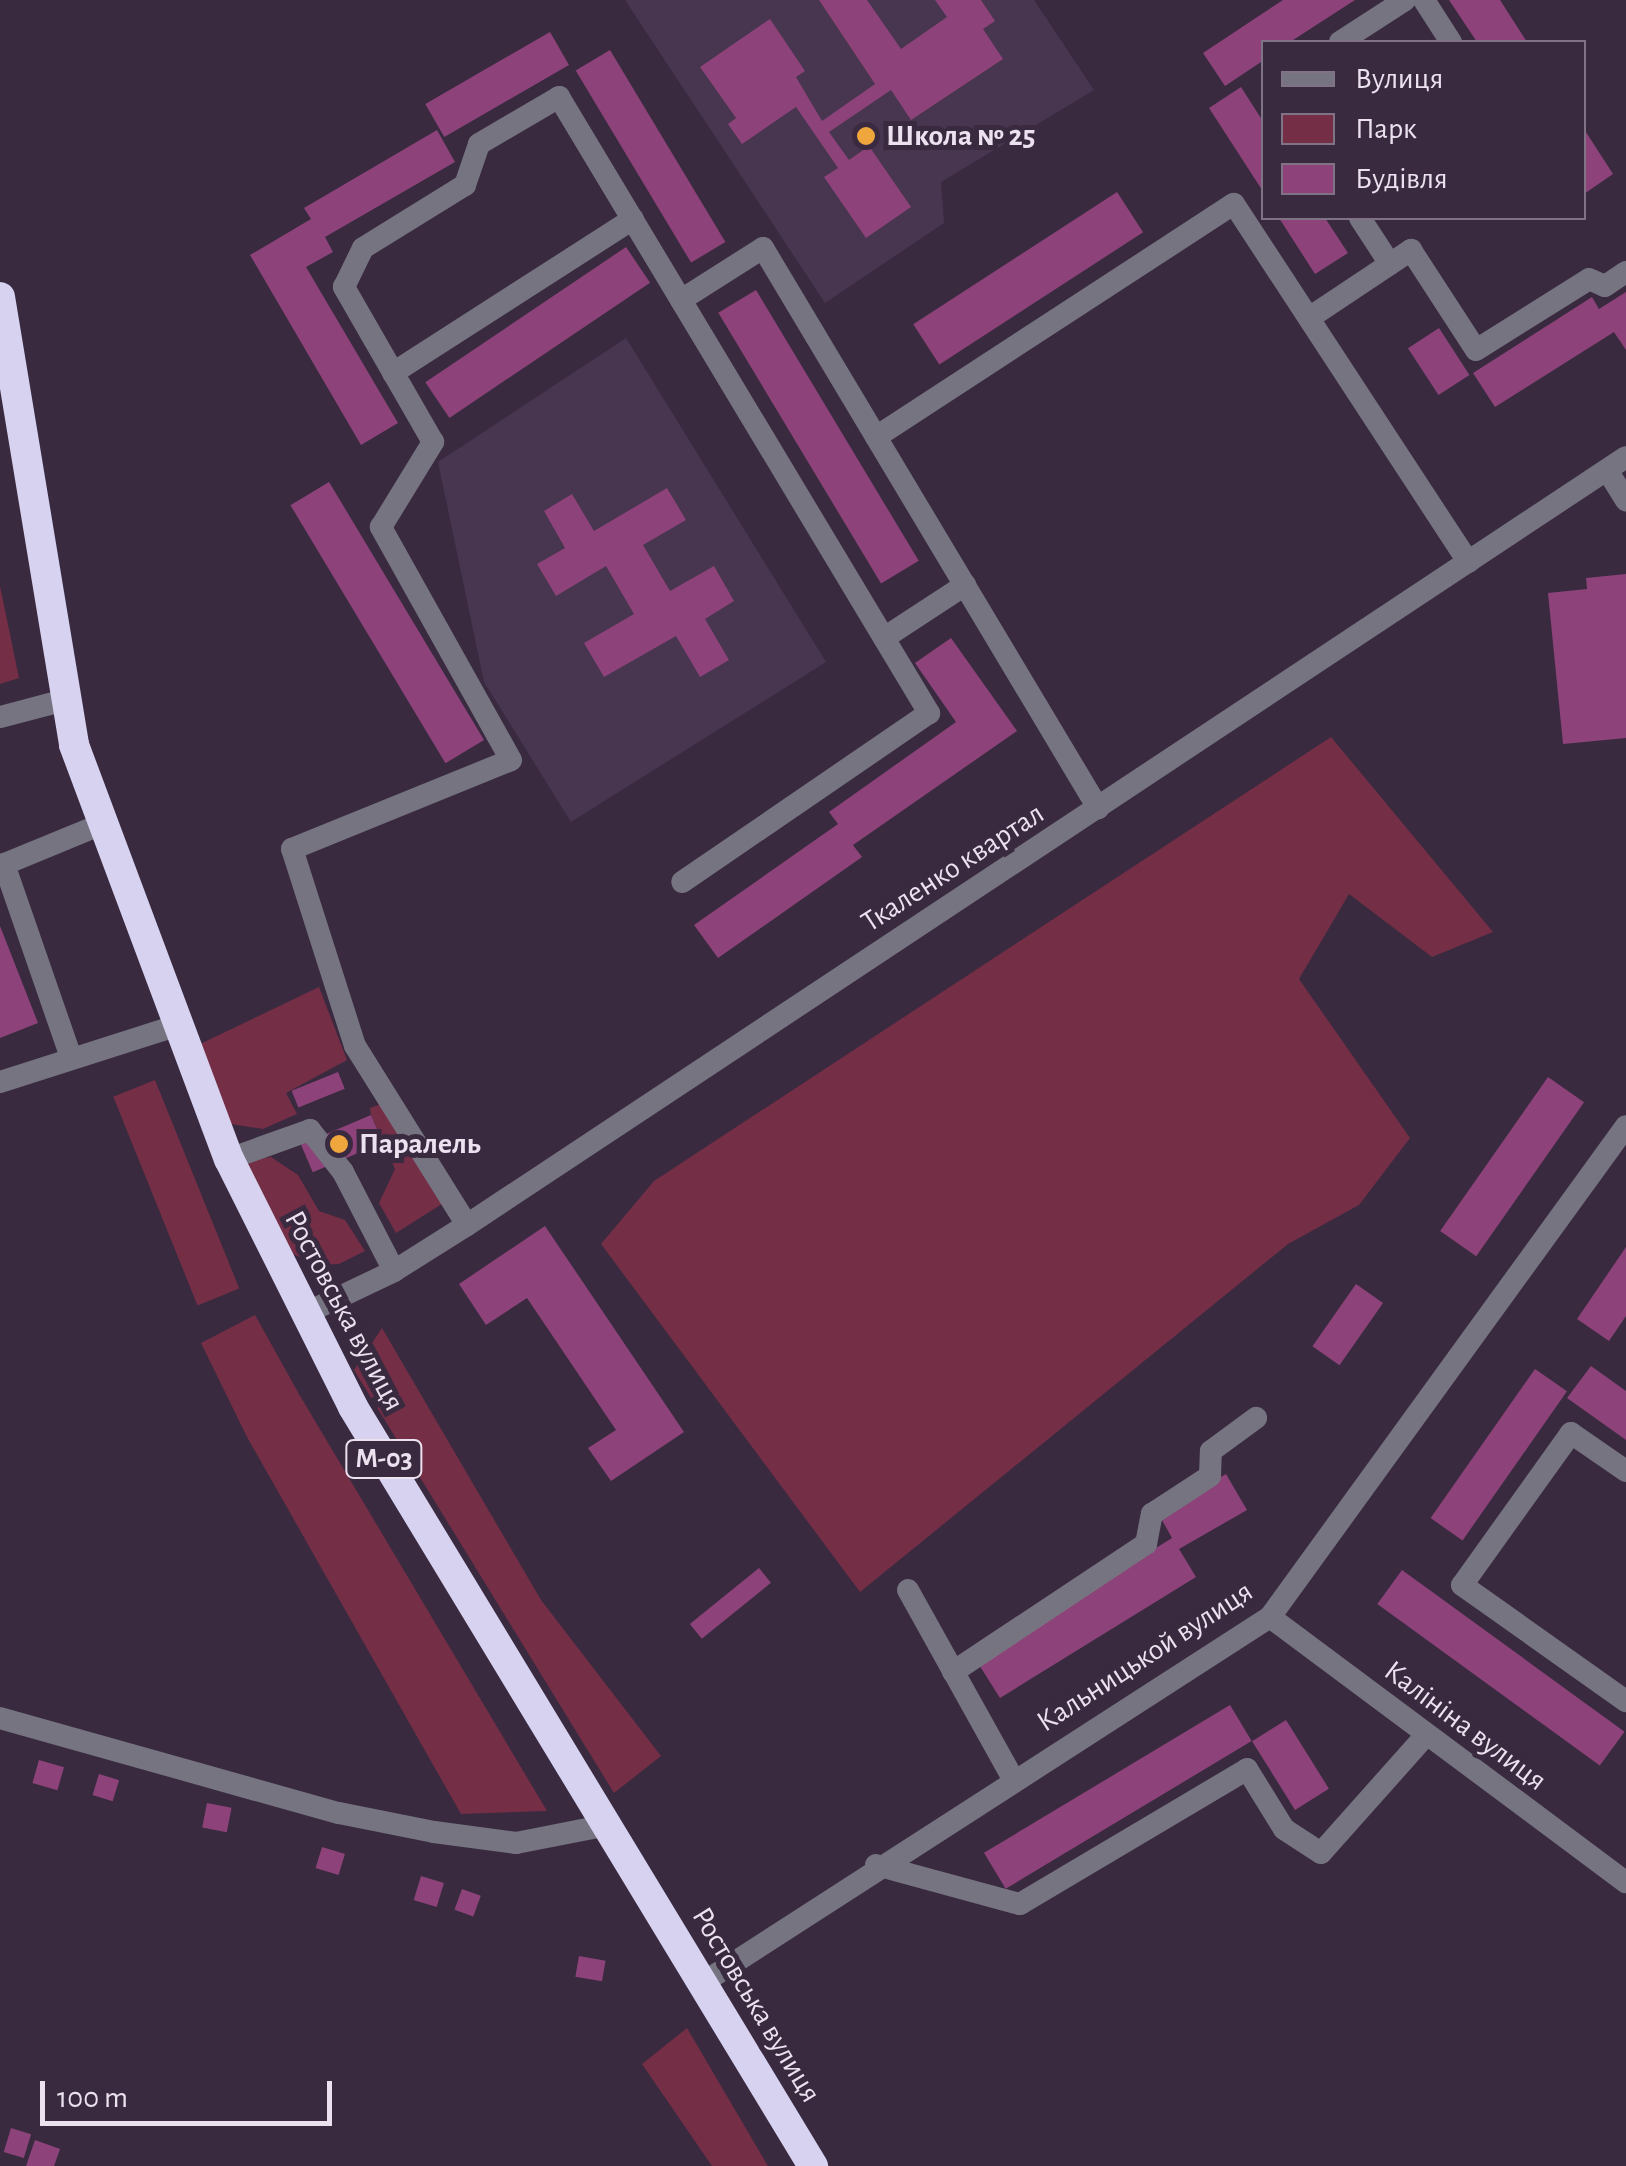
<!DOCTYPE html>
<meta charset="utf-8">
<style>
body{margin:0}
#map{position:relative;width:1626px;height:2166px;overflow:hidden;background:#392a40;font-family:"Alegreya Sans",sans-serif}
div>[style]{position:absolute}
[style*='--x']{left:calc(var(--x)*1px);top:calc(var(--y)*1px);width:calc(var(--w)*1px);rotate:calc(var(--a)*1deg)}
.built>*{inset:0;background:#483550}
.green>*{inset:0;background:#742e45;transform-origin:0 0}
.building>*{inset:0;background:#8d4379;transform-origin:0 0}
.minor>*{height:22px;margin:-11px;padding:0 11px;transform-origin:11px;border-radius:11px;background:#767481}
.highway>*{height:30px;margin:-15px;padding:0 15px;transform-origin:15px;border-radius:15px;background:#d6d2f0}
.dots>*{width:28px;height:28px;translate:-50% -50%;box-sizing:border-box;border:5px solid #392a40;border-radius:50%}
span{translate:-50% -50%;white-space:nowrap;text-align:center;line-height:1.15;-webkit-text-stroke:10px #392a40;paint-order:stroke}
.shield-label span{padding:2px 8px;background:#392a40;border:2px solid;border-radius:8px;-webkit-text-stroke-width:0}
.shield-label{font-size:28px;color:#ebe1ef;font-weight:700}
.poi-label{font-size:30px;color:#ebe1ef;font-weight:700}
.left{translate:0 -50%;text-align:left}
.street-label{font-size:30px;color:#ebe1ef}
.legend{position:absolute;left:1261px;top:40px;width:325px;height:180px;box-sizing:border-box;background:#392a40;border:2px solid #807386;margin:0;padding:12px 18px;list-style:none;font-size:30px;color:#ebe1ef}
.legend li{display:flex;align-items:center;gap:20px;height:50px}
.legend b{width:50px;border:2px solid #807386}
.scale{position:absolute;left:40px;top:2081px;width:292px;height:45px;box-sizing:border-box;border:5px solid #ebe1ef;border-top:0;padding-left:12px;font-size:30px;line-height:35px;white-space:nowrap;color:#ebe1ef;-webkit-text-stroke:8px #392a40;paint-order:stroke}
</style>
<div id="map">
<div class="built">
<div style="clip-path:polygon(625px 0,1034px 0,1094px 90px,941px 182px,944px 223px,825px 303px)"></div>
<div style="clip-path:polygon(626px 338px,826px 662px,571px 822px,484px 682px,438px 462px)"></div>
</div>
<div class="green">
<div style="clip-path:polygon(0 586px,19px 678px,0 684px)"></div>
<div style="clip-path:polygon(1331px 737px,1493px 932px,1432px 957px,1349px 894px,1299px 979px,1410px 1138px,1359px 1205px,1288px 1244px,860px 1592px,601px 1244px,654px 1181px)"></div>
<div style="clip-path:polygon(319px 987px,347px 1060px,286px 1093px,297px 1114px,263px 1129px,231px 1124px,196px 1046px)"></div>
<div style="left:155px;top:1080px;width:225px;height:45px;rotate:68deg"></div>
<div style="clip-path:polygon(381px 1104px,445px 1202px,396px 1233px,379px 1203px,395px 1169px,371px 1115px,370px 1108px)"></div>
<div style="clip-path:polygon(271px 1157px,298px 1175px,319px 1211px,345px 1220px,365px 1251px,339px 1264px,317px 1265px,293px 1254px,248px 1167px,250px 1160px)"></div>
<div style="clip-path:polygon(255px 1315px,299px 1394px,547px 1811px,461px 1814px,247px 1437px,201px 1343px)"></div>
<div style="clip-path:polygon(382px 1328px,541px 1600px,661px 1756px,614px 1793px,354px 1370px)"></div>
<div style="clip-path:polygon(687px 2028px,768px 2166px,712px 2166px,642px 2064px)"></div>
</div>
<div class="building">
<div style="clip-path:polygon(819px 0,867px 0,901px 49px,947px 17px,935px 0,981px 0,995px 21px,983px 29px,1003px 59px,911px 120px,891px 90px,829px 132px,849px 160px,869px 146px,911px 207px,866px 238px,824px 177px,838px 168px,796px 107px,742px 144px,728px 124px,736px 118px,700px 67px,770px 19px,805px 71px,796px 77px,822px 121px,875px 84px)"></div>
<div style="clip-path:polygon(1283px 0,1355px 0,1290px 42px,1264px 42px,1264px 60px,1225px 86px,1203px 53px)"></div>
<div style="clip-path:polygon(1449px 0,1500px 0,1527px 42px,1477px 42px)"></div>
<div style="left:550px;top:32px;width:38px;height:144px;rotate:60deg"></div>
<div style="left:610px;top:50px;width:224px;height:40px;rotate:59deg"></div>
<div style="clip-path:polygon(1241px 87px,1264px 123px,1264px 193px,1209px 108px)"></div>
<div style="clip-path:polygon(1584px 129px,1613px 174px,1584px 194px)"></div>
<div style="clip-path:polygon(437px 130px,455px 162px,325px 237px,333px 252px,306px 267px,398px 423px,361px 445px,250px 255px,311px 219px,304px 208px)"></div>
<div style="left:1117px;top:192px;width:48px;height:243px;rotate:57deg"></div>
<div style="clip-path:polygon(1279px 218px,1325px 218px,1348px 253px,1315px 274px)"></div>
<div style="left:626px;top:247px;width:43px;height:242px;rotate:56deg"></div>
<div style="left:756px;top:290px;width:316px;height:44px;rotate:59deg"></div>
<div style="clip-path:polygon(1626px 292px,1626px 350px,1614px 332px,1495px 407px,1473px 373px,1592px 297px,1599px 309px)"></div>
<div style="left:1439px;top:328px;width:56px;height:37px;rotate:57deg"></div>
<div style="left:329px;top:482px;width:301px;height:45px;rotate:59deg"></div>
<div style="clip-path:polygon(667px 488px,686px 520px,643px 545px,670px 591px,714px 566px,734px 601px,705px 619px,729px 660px,700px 677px,676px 636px,604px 677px,584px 643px,634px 614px,606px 566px,556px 596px,537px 564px,565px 548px,544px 511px,572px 494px,594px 531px)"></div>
<div style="clip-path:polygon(1626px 574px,1626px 738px,1563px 744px,1548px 593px,1587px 589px,1586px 578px)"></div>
<div style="clip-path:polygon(951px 638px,1017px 731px,853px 845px,862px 857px,718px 958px,694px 925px,838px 824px,829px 812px,956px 722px,915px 663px)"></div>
<div style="clip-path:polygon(0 926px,38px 1023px,0 1038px)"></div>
<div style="left:338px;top:1072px;width:18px;height:50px;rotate:68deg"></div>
<div style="left:1548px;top:1077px;width:44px;height:188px;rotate:35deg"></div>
<div style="left:371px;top:1115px;width:30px;height:76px;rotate:67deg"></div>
<div style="clip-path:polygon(545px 1226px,684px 1432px,611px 1481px,588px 1448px,616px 1430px,527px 1298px,486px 1325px,459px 1284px)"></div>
<div style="clip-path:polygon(1626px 1247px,1626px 1316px,1609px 1341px,1577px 1319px)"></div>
<div style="left:1356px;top:1284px;width:33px;height:76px;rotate:35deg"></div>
<div style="clip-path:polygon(1591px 1366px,1626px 1391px,1626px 1440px,1567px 1398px)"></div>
<div style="left:1535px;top:1369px;width:39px;height:182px;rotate:35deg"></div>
<div style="clip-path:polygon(1226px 1474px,1247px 1510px,1179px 1549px,1196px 1577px,1000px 1698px,976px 1660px,1172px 1538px,1158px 1513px)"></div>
<div style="left:759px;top:1568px;width:19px;height:89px;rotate:51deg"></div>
<div style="left:1402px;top:1570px;width:275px;height:42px;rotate:36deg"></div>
<div style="left:1230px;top:1705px;width:42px;height:287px;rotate:59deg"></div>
<div style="left:1286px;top:1720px;width:81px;height:40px;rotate:58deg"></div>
<div style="left:39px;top:1760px;width:26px;height:24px;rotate:16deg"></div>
<div style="left:99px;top:1774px;width:21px;height:22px;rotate:17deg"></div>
<div style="left:207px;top:1803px;width:25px;height:25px;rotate:11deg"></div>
<div style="left:322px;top:1847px;width:24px;height:22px;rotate:17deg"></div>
<div style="left:421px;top:1876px;width:24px;height:25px;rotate:17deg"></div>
<div style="left:462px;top:1889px;width:20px;height:22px;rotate:20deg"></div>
<div style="left:579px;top:1956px;width:27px;height:21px;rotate:10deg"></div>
<div style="left:11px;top:2128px;width:21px;height:25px;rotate:17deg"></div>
<div style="clip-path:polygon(35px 2140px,60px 2149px,54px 2166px,26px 2166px)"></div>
</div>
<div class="minor">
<div style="--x:1424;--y:0;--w:50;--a:57.3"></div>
<div style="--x:1340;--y:42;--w:77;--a:-32.9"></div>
<div style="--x:1360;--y:218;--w:55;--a:56.9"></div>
<div style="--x:681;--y:300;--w:97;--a:-32.4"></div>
<div style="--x:763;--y:248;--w:653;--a:59.11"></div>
<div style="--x:1309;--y:318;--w:123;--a:-33.7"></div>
<div style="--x:1411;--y:250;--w:119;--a:57"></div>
<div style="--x:1476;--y:350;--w:133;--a:-32.1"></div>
<div style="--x:1589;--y:279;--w:17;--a:24"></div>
<div style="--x:1605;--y:286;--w:25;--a:-34"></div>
<div style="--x:393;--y:373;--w:285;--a:-32.7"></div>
<div style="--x:876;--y:437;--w:427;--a:-33.1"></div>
<div style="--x:1234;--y:204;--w:428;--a:56.8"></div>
<div style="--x:1607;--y:470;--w:36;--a:58"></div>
<div style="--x:884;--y:638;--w:97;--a:-33.2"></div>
<div style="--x:0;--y:717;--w:67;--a:-14.7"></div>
<div style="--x:4;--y:864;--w:205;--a:70.9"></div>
<div style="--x:0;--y:866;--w:110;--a:-22.4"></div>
<div style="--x:0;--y:1082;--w:184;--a:-17.7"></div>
<div style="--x:229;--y:1159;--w:86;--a:-19.7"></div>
<div style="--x:310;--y:1130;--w:53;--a:51.8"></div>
<div style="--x:343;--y:1172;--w:111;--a:62.7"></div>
<div style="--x:467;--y:1225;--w:211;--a:-122"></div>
<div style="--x:355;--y:1046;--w:207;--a:-107.7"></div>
<div style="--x:292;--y:849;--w:236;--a:-22.1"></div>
<div style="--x:511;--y:760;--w:267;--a:-119.2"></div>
<div style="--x:381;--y:527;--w:100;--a:-58.5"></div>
<div style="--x:433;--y:442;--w:179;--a:-119.9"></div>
<div style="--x:344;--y:287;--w:43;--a:-64"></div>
<div style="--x:363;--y:248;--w:120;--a:-31.7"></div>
<div style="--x:465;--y:185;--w:43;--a:-71.1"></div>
<div style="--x:479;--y:144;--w:93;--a:-30.4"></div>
<div style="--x:559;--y:97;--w:719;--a:59.01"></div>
<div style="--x:929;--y:713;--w:299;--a:145.6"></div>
<div style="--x:304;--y:1314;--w:100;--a:-25.5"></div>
<div style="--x:394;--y:1271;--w:86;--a:-32.2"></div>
<div style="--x:467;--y:1225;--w:1390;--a:-33.53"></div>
<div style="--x:1626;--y:1471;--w:67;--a:-145.4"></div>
<div style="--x:1571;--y:1433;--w:187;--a:125.6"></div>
<div style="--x:1462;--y:1585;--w:201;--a:35.3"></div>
<div style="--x:908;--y:1590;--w:216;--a:60.9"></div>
<div style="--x:1270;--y:1617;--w:444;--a:36.7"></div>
<div style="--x:953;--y:1672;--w:232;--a:-33.6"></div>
<div style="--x:1146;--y:1544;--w:31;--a:-79"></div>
<div style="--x:1152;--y:1514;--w:69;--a:-33.2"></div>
<div style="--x:1210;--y:1476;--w:25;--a:-88"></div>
<div style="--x:1211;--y:1451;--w:56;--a:-36.3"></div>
<div style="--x:0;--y:1718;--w:352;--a:15.7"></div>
<div style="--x:339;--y:1813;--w:97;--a:11.3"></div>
<div style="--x:434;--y:1832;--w:83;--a:7.6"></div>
<div style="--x:516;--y:1843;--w:94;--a:-11.1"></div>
<div style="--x:876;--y:1865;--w:149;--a:15.2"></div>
<div style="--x:1020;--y:1904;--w:264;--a:-30.7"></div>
<div style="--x:1247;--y:1769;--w:70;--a:58.3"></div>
<div style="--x:1284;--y:1829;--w:44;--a:33"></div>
<div style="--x:1321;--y:1853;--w:158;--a:-48.3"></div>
<div style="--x:701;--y:1984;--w:677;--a:-32.82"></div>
<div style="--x:1270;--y:1617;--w:606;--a:-54.06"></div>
</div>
<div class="highway">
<div style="--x:0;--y:297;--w:454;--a:80.6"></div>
<div style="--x:74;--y:745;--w:442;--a:69.5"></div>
<div style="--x:229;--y:1159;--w:277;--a:63.4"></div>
<div style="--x:353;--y:1407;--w:888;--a:58.78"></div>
</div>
<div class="dots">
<div style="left:866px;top:136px;background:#efa73d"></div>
<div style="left:339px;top:1144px;background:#efa73d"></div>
</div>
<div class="shield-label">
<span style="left:384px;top:1459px">М-03</span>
</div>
<div class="poi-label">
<span class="left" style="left:886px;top:136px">Школа № 25</span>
<span class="left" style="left:359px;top:1144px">Паралель</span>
</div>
<div class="street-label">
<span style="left:953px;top:868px;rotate:-33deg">Ткаленко квартал</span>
<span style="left:344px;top:1311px;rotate:62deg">Ростовська вулиця</span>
<span style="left:1145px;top:1657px;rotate:-33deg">Кальницькой вулиця</span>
<span style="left:1465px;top:1726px;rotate:37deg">Калініна вулиця</span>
<span style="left:756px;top:2005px;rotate:59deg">Ростовська вулиця</span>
</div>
<ul class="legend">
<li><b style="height:12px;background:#767481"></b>Вулиця</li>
<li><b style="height:28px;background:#742e45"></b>Парк</li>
<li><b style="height:28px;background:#8d4379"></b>Будівля</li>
</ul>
<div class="scale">100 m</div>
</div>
